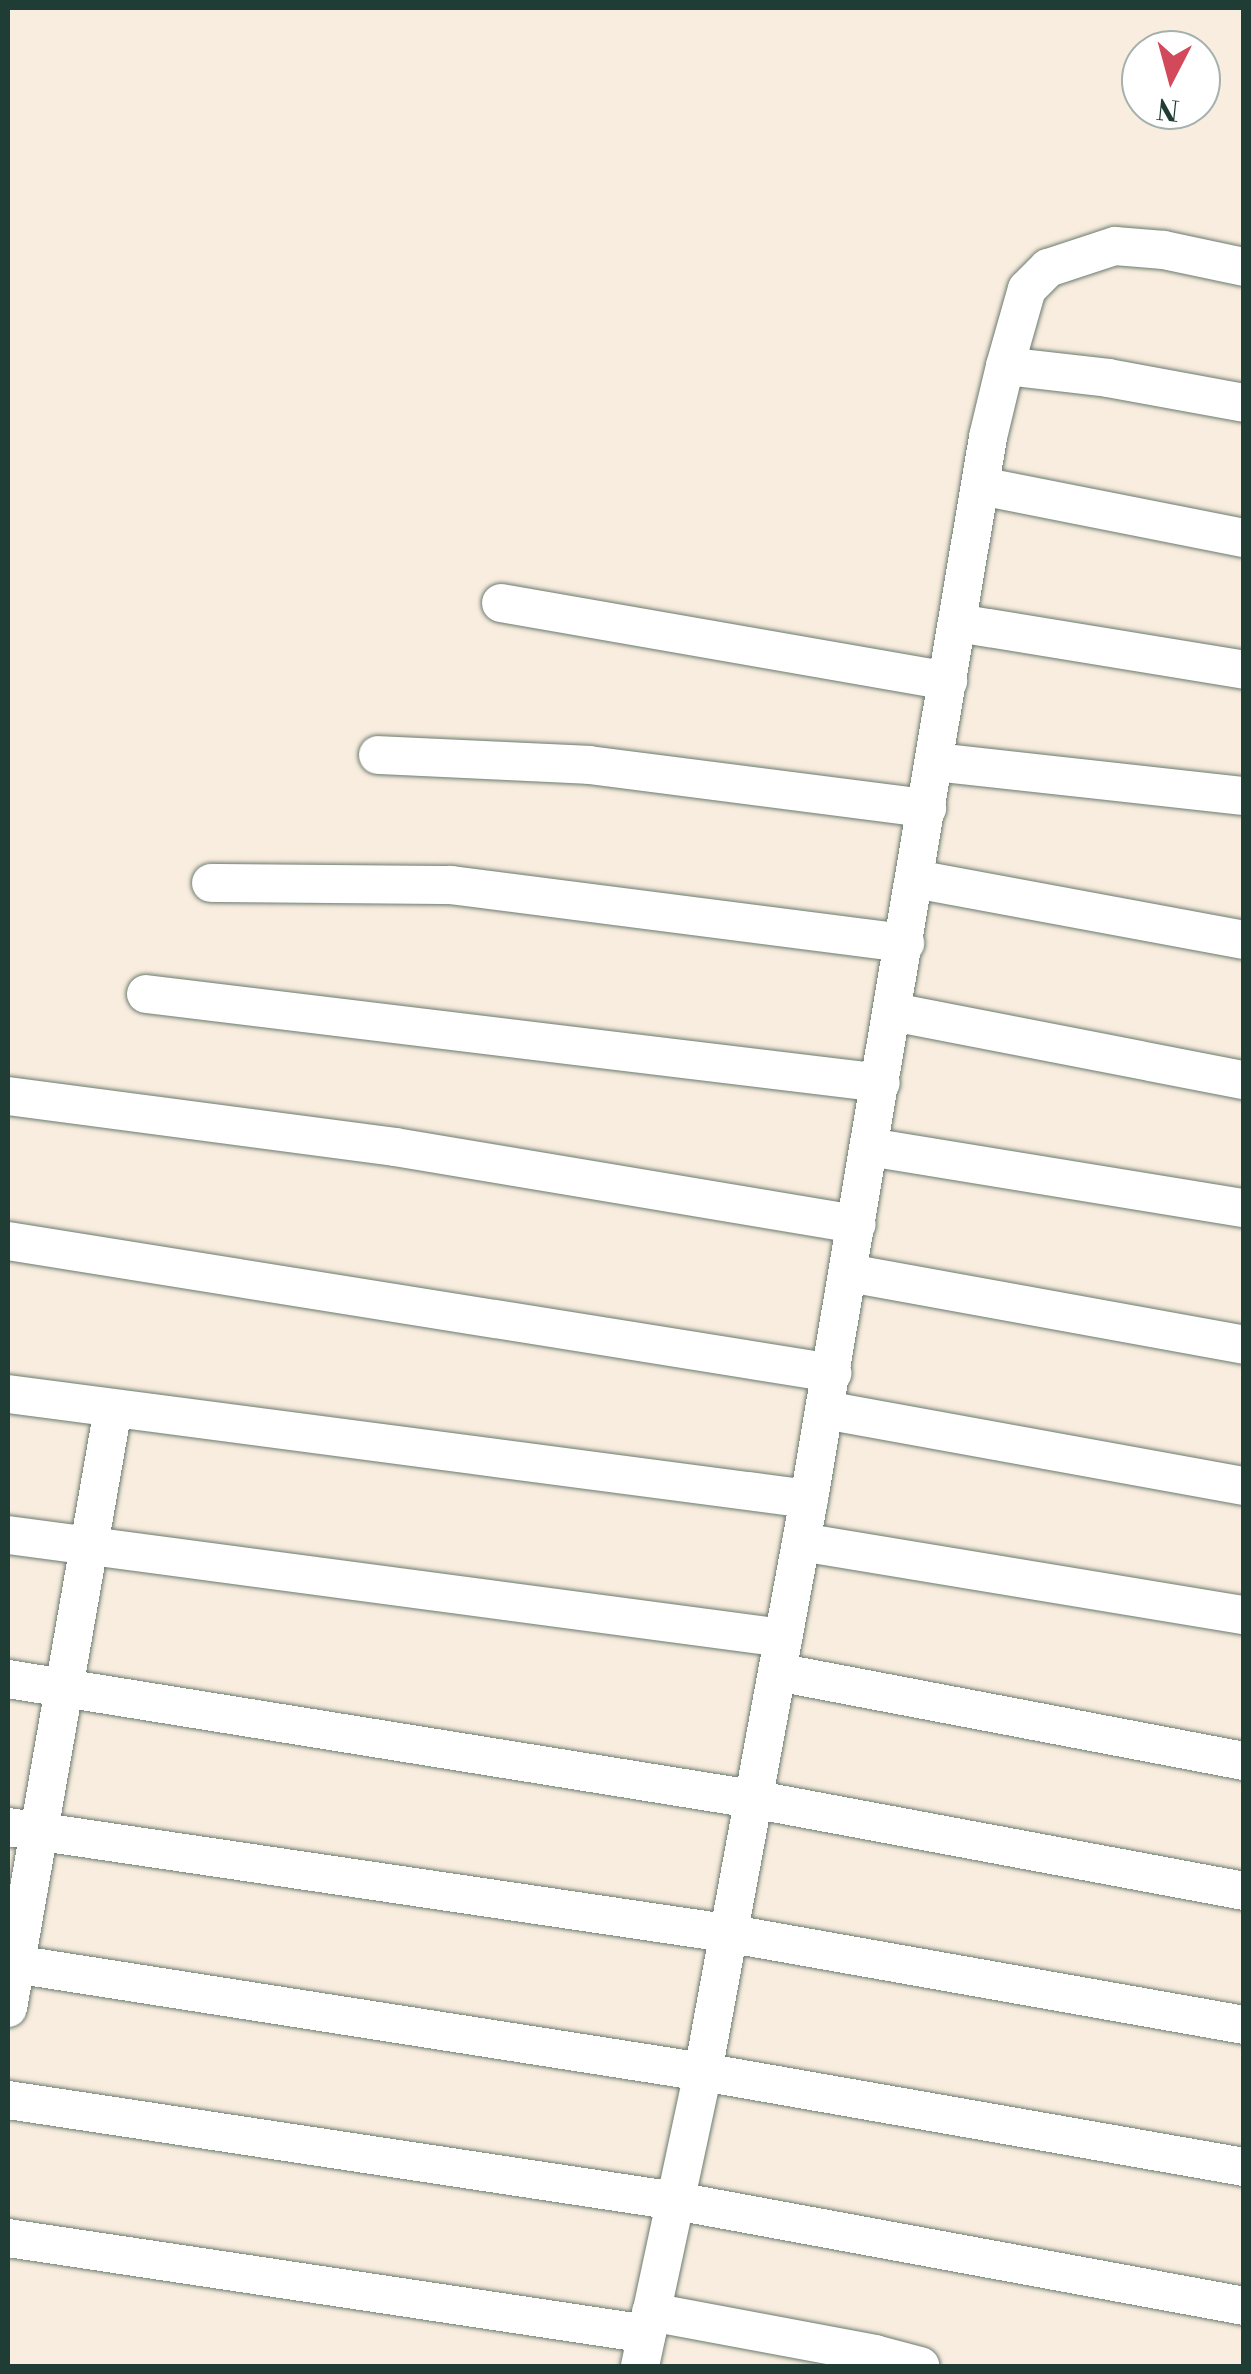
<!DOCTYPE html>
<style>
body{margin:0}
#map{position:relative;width:1251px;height:2374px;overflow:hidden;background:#f8edde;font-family:"Libre Bodoni",serif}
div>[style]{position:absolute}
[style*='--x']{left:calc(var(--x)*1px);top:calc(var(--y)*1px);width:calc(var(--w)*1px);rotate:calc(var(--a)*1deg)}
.roads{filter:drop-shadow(0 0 2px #6b7b70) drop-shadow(0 0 2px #6b7b70)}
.minor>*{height:38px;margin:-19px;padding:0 19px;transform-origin:19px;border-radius:19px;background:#fff}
span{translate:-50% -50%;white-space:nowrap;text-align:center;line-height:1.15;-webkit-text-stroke:10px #fff;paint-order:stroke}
.frame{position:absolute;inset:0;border:10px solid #1f3d34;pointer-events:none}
.north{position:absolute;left:1121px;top:30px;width:100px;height:100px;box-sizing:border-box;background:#fff;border:2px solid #a5b1ae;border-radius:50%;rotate:186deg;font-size:28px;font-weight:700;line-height:40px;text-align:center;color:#1f3d34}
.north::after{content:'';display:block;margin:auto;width:35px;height:45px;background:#d1495b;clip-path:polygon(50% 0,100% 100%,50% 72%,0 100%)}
</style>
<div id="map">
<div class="roads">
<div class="minor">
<div style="--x:1005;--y:366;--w:104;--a:6.6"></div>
<div style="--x:1108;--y:378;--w:138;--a:10.4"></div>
<div style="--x:981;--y:486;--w:268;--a:11.2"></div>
<div style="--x:501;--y:603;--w:454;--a:9.9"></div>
<div style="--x:958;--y:623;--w:290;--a:9.3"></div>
<div style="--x:378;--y:755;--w:211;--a:2.7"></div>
<div style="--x:589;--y:765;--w:341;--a:7.3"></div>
<div style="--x:935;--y:762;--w:311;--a:6.3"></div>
<div style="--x:915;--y:879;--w:335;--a:10.5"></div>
<div style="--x:211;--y:883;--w:240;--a:0.5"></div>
<div style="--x:451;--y:885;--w:458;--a:7.3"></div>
<div style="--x:146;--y:994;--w:740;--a:6.9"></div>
<div style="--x:893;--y:1012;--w:358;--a:11"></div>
<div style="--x:8;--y:1096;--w:390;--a:7.5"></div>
<div style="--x:395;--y:1147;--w:468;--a:9.5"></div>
<div style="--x:870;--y:1147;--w:379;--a:9.3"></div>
<div style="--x:8;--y:1241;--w:835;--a:9.1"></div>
<div style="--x:849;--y:1273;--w:402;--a:10.3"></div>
<div style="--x:8;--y:1394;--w:808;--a:7.47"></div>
<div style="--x:825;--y:1410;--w:426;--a:10.3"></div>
<div style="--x:8;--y:1535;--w:782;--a:7.57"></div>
<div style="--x:801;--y:1542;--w:449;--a:9.4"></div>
<div style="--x:777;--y:1672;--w:475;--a:10.8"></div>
<div style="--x:8;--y:1679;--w:754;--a:9.16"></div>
<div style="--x:752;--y:1799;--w:501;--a:10.59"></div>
<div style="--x:8;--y:1827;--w:726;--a:8.4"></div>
<div style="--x:726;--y:1933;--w:526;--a:10.07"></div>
<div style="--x:8;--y:1963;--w:703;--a:8.91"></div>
<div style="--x:703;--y:2072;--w:549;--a:9.96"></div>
<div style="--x:8;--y:2008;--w:608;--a:-80.06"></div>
<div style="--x:8;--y:2100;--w:676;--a:8.6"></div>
<div style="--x:676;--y:2201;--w:578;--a:10.47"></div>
<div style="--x:8;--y:2238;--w:646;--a:8.54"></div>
<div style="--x:651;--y:2312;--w:228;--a:10.6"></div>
<div style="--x:875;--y:2354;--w:47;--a:14.9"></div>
<div style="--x:640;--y:2366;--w:301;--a:-77.9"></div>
<div style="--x:703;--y:2072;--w:583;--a:-79.52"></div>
<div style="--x:809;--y:1499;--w:1077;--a:-80.43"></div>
<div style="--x:988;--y:437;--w:73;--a:-76.5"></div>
<div style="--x:1005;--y:366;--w:80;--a:-74.1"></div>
<div style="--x:1027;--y:289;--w:30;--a:-45"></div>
<div style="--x:1048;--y:268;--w:71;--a:-18.2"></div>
<div style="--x:1115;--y:246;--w:49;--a:4.7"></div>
<div style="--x:1164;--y:250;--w:82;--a:12"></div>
</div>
</div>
<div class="frame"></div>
<div class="north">N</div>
</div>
